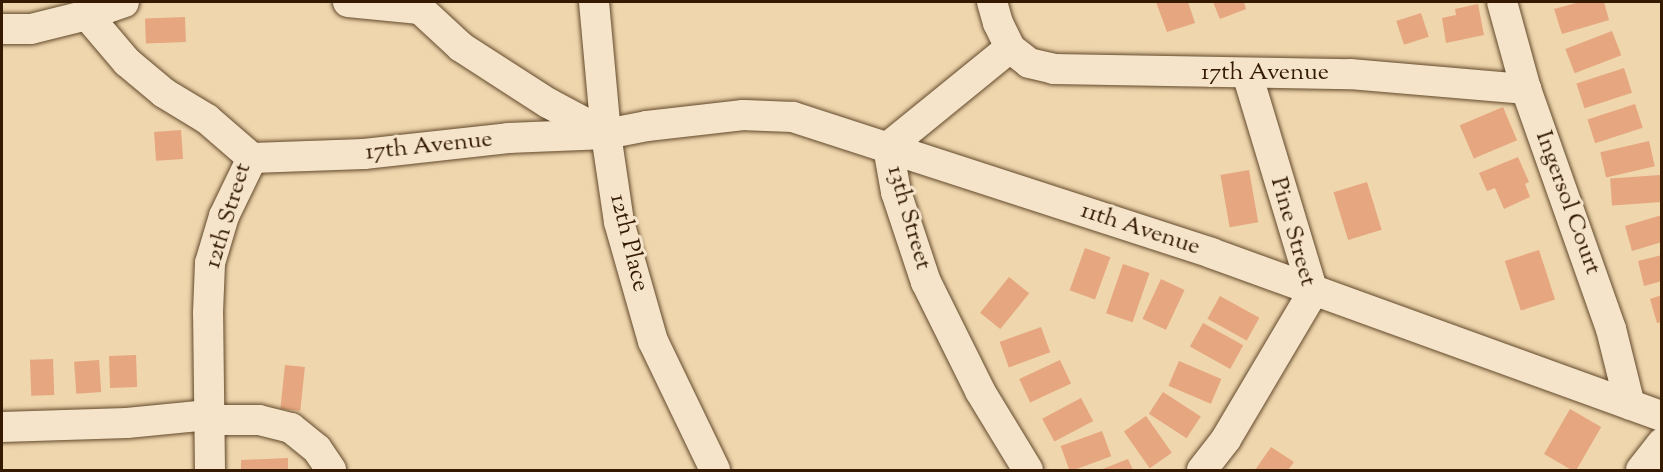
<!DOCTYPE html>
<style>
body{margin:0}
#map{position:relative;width:1663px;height:472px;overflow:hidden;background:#efd6ad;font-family:"Sorts Mill Goudy",serif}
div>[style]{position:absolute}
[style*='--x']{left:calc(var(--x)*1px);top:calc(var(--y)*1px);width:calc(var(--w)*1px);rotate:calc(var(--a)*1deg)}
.building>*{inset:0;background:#e6a67f;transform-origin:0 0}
.roads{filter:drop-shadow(0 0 2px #62492b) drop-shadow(0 0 2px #62492b)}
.minor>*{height:30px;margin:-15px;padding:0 15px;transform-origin:15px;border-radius:15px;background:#f5e4ca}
span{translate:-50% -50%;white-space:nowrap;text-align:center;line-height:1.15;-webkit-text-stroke:6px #f5e4ca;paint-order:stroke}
.street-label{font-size:24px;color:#331a00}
.frame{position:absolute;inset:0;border:3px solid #331a00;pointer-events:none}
</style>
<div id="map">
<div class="building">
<div style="clip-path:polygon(1156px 2px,1188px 2px,1195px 23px,1167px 32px)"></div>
<div style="clip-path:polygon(1213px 2px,1244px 2px,1246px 9px,1220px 19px)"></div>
<div style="clip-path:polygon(1580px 2px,1604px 2px,1609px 20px,1562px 34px,1554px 9px)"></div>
<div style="clip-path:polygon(1478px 4px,1484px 35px,1446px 43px,1442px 18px,1456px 15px,1455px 9px)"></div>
<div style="left:1421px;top:13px;width:25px;height:26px;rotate:72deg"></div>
<div style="left:185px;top:17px;width:25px;height:40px;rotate:88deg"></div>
<div style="left:1612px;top:31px;width:26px;height:50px;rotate:69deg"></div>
<div style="left:1624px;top:68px;width:26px;height:50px;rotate:72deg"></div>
<div style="left:1635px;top:104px;width:25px;height:50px;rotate:72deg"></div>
<div style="left:1503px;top:107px;width:36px;height:47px;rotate:67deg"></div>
<div style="left:181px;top:130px;width:29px;height:27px;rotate:86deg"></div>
<div style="left:1649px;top:141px;width:26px;height:50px;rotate:77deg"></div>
<div style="clip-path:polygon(1518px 157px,1529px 182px,1525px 184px,1530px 197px,1504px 209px,1495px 188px,1487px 191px,1479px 173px)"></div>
<div style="left:1249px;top:170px;width:53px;height:29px;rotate:80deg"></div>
<div style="left:1660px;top:175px;width:27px;height:50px;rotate:86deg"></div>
<div style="left:1367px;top:182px;width:50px;height:35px;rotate:73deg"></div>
<div style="clip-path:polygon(1662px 215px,1662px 242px,1632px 251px,1625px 226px)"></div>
<div style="left:1085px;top:248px;width:27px;height:45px;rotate:20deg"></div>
<div style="left:1539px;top:250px;width:52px;height:36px;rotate:72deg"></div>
<div style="clip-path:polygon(1662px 255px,1662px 281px,1644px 286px,1638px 261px)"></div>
<div style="left:1123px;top:264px;width:28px;height:52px;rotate:19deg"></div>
<div style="left:1009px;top:277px;width:26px;height:46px;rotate:39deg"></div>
<div style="left:1161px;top:279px;width:26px;height:44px;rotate:25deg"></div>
<div style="clip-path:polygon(1662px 295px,1662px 322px,1657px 323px,1650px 299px)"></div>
<div style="left:1220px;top:296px;width:45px;height:26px;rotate:29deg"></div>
<div style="left:1203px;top:323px;width:46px;height:27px;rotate:29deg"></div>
<div style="left:1041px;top:327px;width:27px;height:44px;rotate:70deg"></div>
<div style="left:136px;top:355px;width:32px;height:27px;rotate:88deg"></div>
<div style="left:53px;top:359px;width:36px;height:23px;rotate:88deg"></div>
<div style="left:99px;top:360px;width:32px;height:25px;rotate:86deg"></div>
<div style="left:1060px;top:360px;width:26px;height:45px;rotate:65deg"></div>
<div style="left:1179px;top:361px;width:46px;height:27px;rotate:23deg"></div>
<div style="left:285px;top:365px;width:20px;height:44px;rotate:6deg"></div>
<div style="left:1163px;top:392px;width:45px;height:26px;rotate:33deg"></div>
<div style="left:1081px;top:398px;width:26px;height:44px;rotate:62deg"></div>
<div style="left:1570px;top:409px;width:36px;height:52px;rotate:30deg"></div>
<div style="left:1146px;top:416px;width:45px;height:27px;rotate:55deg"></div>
<div style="left:1102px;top:431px;width:27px;height:44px;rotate:70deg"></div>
<div style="clip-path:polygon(1271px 447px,1294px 462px,1288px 470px,1255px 470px)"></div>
<div style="clip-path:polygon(288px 458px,288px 470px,241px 470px,241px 460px)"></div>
<div style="clip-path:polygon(1128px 459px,1133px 470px,1100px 470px)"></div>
</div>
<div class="roads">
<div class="minor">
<div style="--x:348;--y:2;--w:72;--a:5.6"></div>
<div style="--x:420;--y:9;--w:56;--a:42.8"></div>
<div style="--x:461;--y:47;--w:103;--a:32.8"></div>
<div style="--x:548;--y:103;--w:66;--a:28.1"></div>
<div style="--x:594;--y:2;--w:133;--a:84.8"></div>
<div style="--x:606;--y:134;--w:89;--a:81.6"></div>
<div style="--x:619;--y:222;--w:124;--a:74.1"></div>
<div style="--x:653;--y:341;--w:143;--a:64.3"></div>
<div style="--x:992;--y:2;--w:22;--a:74"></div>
<div style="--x:998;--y:23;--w:28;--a:64"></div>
<div style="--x:1010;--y:48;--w:24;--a:38"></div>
<div style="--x:1029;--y:63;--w:26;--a:13"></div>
<div style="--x:1054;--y:69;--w:296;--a:1"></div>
<div style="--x:1350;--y:74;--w:177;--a:4.9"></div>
<div style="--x:1502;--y:2;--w:90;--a:74.6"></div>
<div style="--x:1526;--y:89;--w:255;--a:70.5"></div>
<div style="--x:1611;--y:329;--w:78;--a:76"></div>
<div style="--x:87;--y:15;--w:62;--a:49.6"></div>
<div style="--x:127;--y:62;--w:48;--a:40"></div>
<div style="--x:164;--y:93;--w:50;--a:31.2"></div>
<div style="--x:207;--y:119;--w:60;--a:40.9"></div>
<div style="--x:2;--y:29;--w:29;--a:0"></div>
<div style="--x:31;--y:29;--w:58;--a:-14"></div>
<div style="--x:87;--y:15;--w:39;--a:-19"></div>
<div style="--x:888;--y:147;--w:46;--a:79.9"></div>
<div style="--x:896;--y:192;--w:95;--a:71.6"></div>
<div style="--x:926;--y:282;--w:122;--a:63.6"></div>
<div style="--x:980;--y:391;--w:92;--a:58.7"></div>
<div style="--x:888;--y:147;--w:157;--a:-39.1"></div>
<div style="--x:252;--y:158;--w:112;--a:-2"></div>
<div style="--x:364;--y:154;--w:145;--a:-6.3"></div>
<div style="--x:508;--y:138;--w:98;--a:-2.3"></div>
<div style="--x:606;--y:134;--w:42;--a:-11"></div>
<div style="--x:647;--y:126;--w:97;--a:-6.5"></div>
<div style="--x:743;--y:115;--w:50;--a:2.3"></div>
<div style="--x:793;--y:117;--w:440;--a:18"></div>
<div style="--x:1211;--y:253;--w:480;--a:19.9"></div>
<div style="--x:209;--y:420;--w:50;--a:0"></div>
<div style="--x:259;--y:420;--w:33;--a:14"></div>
<div style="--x:291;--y:428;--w:33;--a:39"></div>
<div style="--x:317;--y:449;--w:25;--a:56"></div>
<div style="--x:2;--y:427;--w:125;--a:-1.8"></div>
<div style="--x:127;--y:423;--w:82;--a:-5.6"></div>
<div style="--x:210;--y:470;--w:157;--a:-90.7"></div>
<div style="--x:208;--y:313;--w:50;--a:-87.7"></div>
<div style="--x:210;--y:263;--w:49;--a:-73.4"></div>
<div style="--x:224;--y:216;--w:64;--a:-64.2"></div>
<div style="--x:1202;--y:470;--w:39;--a:-52"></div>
<div style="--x:1226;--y:439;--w:171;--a:-59.4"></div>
<div style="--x:1313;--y:292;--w:228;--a:-106.8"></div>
<div style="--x:1641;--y:470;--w:34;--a:-52"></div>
</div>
</div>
<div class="street-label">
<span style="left:1265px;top:74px">17th Avenue</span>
<span style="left:429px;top:147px;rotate:-6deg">17th Avenue</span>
<span style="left:1567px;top:203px;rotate:70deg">Ingersol Court</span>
<span style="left:229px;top:216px;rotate:-73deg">12th Street</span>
<span style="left:908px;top:218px;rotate:74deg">13th Street</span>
<span style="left:1140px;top:230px;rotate:18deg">11th Avenue</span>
<span style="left:1292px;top:232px;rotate:74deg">Pine Street</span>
<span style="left:628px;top:243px;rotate:76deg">12th Place</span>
</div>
<div class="frame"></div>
</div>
